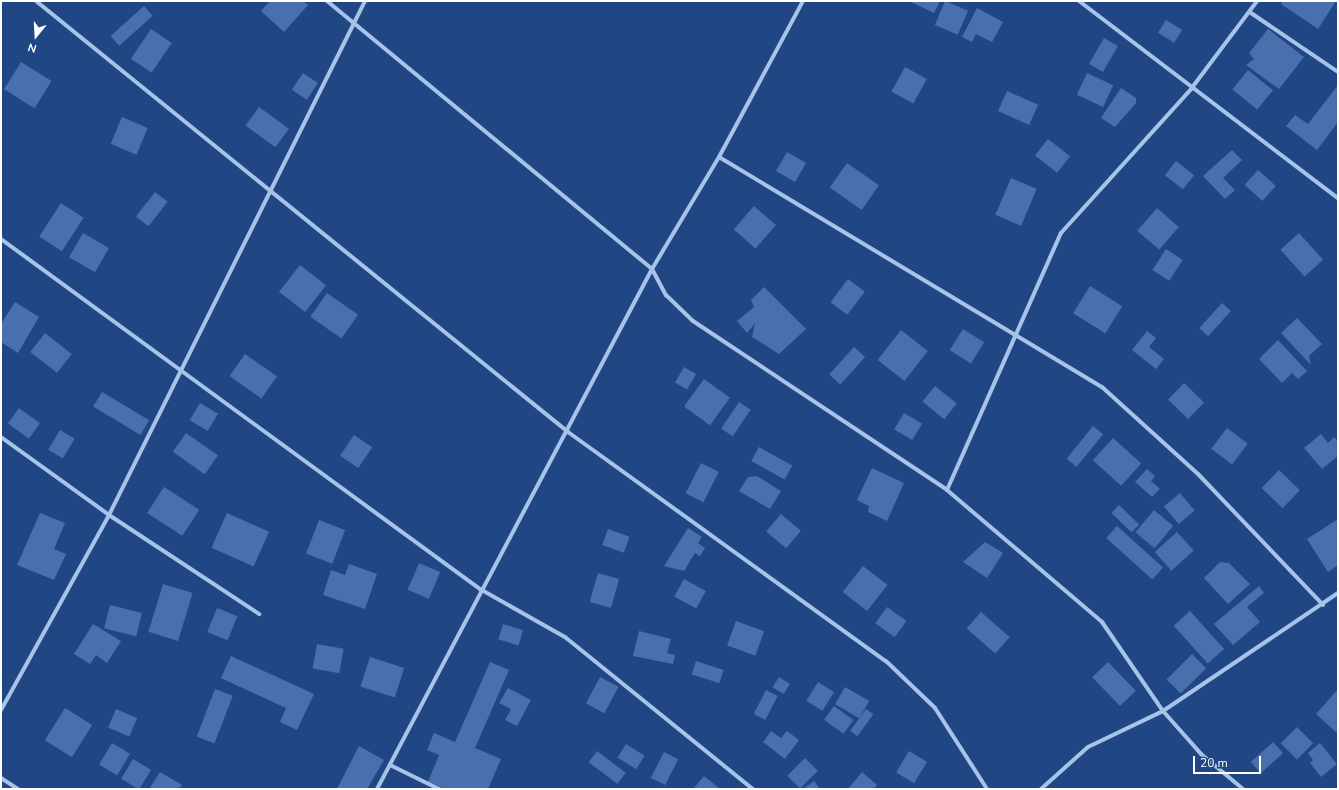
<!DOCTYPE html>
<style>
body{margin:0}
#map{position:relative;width:1339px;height:790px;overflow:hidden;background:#204784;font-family:"Nunito Sans",sans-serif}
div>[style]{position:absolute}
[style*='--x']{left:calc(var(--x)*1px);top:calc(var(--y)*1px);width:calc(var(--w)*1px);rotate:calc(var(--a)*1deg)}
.building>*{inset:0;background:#4970ad;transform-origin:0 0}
.street>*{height:4px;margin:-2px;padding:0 2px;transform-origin:2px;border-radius:2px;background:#a8c3e9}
span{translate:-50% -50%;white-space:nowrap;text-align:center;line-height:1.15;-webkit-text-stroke:3.5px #204784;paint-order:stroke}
.frame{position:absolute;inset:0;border:2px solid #fff;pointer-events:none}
.north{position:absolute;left:16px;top:16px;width:40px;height:40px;-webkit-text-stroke:3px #204784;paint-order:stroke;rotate:198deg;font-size:11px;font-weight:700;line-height:16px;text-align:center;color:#fff}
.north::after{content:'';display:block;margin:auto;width:14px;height:18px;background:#fff;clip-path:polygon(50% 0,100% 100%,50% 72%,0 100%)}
.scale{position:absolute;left:1193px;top:756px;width:68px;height:18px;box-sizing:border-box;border:2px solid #fff;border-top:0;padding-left:5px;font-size:12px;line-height:14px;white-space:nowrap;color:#fff;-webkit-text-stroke:3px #204784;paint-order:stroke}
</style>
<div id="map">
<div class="building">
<div style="clip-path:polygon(270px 1px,303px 1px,308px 5px,284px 32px,261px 11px)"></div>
<div style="clip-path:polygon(909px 1px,940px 1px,934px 13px)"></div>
<div style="left:945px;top:1px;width:25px;height:26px;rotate:23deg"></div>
<div style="clip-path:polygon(1283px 1px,1336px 1px,1318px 29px,1281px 4px)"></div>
<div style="left:144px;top:6px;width:13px;height:45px;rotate:48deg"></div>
<div style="clip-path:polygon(977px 8px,1003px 22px,992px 42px,976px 34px,972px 42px,962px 37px)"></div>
<div style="left:1166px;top:20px;width:19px;height:15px;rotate:32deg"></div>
<div style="left:151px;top:29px;width:25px;height:36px;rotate:34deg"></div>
<div style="clip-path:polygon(1268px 29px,1304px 57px,1279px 89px,1246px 65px,1254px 59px,1249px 53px)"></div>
<div style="left:1104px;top:38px;width:16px;height:30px;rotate:30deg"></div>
<div style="left:21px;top:62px;width:36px;height:32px;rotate:32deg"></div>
<div style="left:905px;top:67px;width:25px;height:28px;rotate:29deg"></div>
<div style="left:1248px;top:70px;width:32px;height:25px;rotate:39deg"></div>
<div style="left:303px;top:73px;width:18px;height:20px;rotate:34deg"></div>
<div style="left:1087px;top:73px;width:29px;height:24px;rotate:25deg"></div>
<div style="clip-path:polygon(1338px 85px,1338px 122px,1317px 150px,1286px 126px,1295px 115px,1308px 124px)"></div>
<div style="clip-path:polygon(1121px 88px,1136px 98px,1136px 103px,1115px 127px,1101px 118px)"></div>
<div style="left:1007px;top:91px;width:34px;height:22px;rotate:24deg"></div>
<div style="left:259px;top:107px;width:37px;height:23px;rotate:36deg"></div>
<div style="left:122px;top:117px;width:28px;height:29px;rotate:23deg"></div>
<div style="left:1048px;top:139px;width:28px;height:21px;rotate:38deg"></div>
<div style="clip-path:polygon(1232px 150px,1242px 160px,1223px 178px,1235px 190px,1225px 199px,1203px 176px)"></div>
<div style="left:787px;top:152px;width:22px;height:22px;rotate:30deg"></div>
<div style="left:1176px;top:161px;width:23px;height:18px;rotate:38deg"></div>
<div style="left:847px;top:163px;width:39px;height:30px;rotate:35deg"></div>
<div style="left:1258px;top:170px;width:24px;height:20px;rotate:42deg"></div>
<div style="left:1011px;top:178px;width:28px;height:40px;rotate:23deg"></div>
<div style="left:155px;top:192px;width:16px;height:31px;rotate:38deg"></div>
<div style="left:61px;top:203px;width:27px;height:40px;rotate:33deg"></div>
<div style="left:754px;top:206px;width:29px;height:31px;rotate:41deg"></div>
<div style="left:1157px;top:208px;width:29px;height:30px;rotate:41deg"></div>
<div style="left:83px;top:233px;width:30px;height:28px;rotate:30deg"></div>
<div style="left:1299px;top:233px;width:36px;height:25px;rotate:48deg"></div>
<div style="left:1166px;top:249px;width:20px;height:25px;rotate:33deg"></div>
<div style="left:300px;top:265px;width:33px;height:34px;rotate:38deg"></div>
<div style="left:848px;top:279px;width:21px;height:29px;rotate:37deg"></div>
<div style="left:1090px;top:286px;width:38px;height:32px;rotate:32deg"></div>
<div style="clip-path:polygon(764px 287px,806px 329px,779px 354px,752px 337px,755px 323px,747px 333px,737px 321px,754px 307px,751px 300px)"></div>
<div style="left:327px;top:293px;width:38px;height:29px;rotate:35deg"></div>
<div style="clip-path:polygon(15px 302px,39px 317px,18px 353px,1px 342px,1px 324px)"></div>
<div style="left:1222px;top:303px;width:12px;height:34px;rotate:42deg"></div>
<div style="clip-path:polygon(1297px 318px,1322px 344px,1309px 356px,1311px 365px,1281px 333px)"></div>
<div style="left:963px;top:329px;width:25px;height:25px;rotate:32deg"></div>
<div style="left:901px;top:330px;width:34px;height:38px;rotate:38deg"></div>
<div style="clip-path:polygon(1147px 331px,1156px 338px,1149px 347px,1164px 359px,1156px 369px,1132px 350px)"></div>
<div style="left:45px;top:333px;width:34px;height:24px;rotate:38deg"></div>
<div style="clip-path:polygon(1278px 340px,1307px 371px,1298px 379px,1292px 373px,1282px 383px,1259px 359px)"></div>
<div style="left:854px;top:347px;width:15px;height:37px;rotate:42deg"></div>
<div style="left:245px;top:354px;width:39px;height:27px;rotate:35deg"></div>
<div style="left:684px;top:367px;width:14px;height:18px;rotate:30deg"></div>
<div style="left:704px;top:379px;width:32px;height:34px;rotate:36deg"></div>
<div style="left:1184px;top:383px;width:28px;height:23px;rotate:44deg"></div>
<div style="left:935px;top:386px;width:28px;height:20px;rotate:39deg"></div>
<div style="left:102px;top:392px;width:55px;height:17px;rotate:31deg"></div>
<div style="left:739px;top:402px;width:14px;height:32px;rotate:34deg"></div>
<div style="left:200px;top:403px;width:21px;height:20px;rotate:31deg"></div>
<div style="left:19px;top:408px;width:26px;height:19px;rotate:36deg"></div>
<div style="left:904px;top:413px;width:21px;height:19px;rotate:31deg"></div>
<div style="left:1093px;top:426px;width:13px;height:42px;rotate:39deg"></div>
<div style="left:1227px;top:428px;width:26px;height:26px;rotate:37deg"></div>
<div style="left:60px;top:430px;width:17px;height:23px;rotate:31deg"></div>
<div style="left:186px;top:433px;width:39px;height:23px;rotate:35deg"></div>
<div style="clip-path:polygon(1321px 434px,1328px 443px,1334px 437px,1338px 442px,1338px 456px,1322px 469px,1304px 448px)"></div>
<div style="left:354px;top:435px;width:22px;height:25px;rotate:34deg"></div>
<div style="left:1113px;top:438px;width:38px;height:30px;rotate:42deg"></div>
<div style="left:759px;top:447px;width:38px;height:16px;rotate:29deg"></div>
<div style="left:701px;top:463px;width:20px;height:34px;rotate:27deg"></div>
<div style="clip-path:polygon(872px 468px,904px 483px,887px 521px,868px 512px,869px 506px,857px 500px)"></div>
<div style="clip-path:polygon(1147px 469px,1155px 476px,1151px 481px,1160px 489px,1152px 497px,1135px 482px)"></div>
<div style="left:1279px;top:470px;width:29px;height:25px;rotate:44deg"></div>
<div style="clip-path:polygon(757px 476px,781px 491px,770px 509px,739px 491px,748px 477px)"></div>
<div style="left:164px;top:487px;width:42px;height:31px;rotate:33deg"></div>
<div style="left:1180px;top:493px;width:23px;height:21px;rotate:50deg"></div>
<div style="left:1119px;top:505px;width:28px;height:11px;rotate:44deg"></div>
<div style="left:1154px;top:510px;width:25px;height:29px;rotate:40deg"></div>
<div style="clip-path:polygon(40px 513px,65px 523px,54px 549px,66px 554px,54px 580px,17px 565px)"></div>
<div style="left:227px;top:513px;width:46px;height:38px;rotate:24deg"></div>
<div style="left:781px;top:514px;width:26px;height:23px;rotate:40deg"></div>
<div style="clip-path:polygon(1338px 519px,1338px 565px,1328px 572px,1307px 539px)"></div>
<div style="left:319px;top:520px;width:28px;height:36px;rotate:21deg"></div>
<div style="left:1117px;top:526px;width:62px;height:16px;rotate:42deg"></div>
<div style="clip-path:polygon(688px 528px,702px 537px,698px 543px,705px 548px,700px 556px,695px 553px,684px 571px,664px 566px)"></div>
<div style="left:608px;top:529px;width:23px;height:17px;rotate:20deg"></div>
<div style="left:1177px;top:532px;width:25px;height:30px;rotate:48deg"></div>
<div style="clip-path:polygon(985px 542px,1003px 553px,987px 578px,963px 562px)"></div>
<div style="clip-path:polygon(1220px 562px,1229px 563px,1250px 584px,1228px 604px,1204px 578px)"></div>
<div style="left:419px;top:563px;width:23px;height:29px;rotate:23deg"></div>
<div style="clip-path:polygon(349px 564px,377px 574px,365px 609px,323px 595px,331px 570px,345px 575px)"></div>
<div style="left:863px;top:566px;width:31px;height:33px;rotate:38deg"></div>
<div style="left:598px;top:573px;width:22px;height:30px;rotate:16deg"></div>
<div style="left:684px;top:579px;width:25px;height:20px;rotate:29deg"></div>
<div style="left:163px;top:584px;width:31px;height:50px;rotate:17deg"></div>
<div style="clip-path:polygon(1259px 586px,1264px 593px,1247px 607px,1260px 622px,1233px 645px,1214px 624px)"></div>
<div style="left:110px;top:605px;width:33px;height:24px;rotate:14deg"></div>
<div style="left:887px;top:607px;width:24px;height:20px;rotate:36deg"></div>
<div style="left:217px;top:608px;width:22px;height:26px;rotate:22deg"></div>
<div style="left:1190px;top:611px;width:51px;height:22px;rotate:48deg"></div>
<div style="left:981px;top:612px;width:38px;height:22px;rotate:41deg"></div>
<div style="left:736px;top:621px;width:30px;height:26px;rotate:20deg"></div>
<div style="clip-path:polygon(93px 624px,121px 641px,107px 663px,96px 655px,90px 664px,74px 654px)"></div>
<div style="left:503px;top:624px;width:21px;height:16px;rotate:17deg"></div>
<div style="clip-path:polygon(639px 631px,671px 639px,667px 653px,675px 655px,673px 664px,633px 656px)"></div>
<div style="left:317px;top:644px;width:27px;height:25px;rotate:10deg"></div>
<div style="left:1192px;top:654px;width:20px;height:36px;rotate:45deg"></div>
<div style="clip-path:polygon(231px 656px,314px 694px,297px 730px,280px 722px,286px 708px,221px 678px)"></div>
<div style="left:370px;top:657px;width:36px;height:31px;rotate:18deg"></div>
<div style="left:696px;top:661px;width:29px;height:14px;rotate:18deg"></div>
<div style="clip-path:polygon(490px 662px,509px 670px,475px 748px,501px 759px,488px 789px,445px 789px,428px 782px,439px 755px,427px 750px,434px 733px,455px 742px)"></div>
<div style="left:1108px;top:662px;width:40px;height:22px;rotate:46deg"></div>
<div style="left:600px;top:677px;width:21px;height:30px;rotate:28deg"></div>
<div style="left:779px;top:677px;width:13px;height:12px;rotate:32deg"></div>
<div style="left:818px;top:682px;width:19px;height:22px;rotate:32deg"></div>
<div style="left:845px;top:687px;width:28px;height:20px;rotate:30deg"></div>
<div style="clip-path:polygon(508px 688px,531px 700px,517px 726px,505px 720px,511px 709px,499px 703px)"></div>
<div style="left:215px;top:689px;width:19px;height:51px;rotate:21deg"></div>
<div style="clip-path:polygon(1338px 689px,1338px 734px,1316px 714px)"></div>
<div style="left:766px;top:690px;width:13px;height:27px;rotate:27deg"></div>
<div style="left:834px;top:706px;width:24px;height:17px;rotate:36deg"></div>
<div style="left:65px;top:708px;width:32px;height:38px;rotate:32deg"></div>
<div style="left:116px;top:709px;width:23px;height:20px;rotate:23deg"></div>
<div style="left:866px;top:709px;width:9px;height:27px;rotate:36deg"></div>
<div style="left:1297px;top:727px;width:23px;height:23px;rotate:45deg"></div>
<div style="clip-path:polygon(771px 731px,781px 738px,787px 731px,799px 740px,785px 759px,763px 742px)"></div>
<div style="left:1273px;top:742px;width:15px;height:30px;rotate:48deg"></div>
<div style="left:112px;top:743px;width:21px;height:25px;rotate:31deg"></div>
<div style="clip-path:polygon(1320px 743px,1337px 764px,1321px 777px,1310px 763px,1313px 760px,1308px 753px)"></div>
<div style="left:626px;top:744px;width:22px;height:16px;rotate:32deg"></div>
<div style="clip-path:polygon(359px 746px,384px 760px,367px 789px,337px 789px)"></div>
<div style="left:597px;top:751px;width:36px;height:14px;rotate:37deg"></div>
<div style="left:909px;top:751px;width:21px;height:25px;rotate:31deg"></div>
<div style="left:664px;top:752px;width:16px;height:29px;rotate:27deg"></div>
<div style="left:805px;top:758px;width:18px;height:25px;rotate:45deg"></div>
<div style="left:133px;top:759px;width:21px;height:23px;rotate:31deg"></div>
<div style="clip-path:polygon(160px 772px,182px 785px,179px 789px,149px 789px)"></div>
<div style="clip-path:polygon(862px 772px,877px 785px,874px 789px,848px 789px)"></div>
<div style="clip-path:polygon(704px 776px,720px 789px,693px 789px)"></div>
<div style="clip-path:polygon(814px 781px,820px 789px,803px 789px)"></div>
</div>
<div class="street">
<div style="--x:36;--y:1;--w:685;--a:39.01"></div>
<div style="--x:568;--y:432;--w:392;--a:35.8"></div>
<div style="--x:886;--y:661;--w:68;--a:43.8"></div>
<div style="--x:935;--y:708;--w:96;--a:57.3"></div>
<div style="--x:327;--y:1;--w:421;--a:39.5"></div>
<div style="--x:652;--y:269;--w:30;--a:62"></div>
<div style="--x:666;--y:295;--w:37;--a:44"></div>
<div style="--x:693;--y:321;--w:305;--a:33.6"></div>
<div style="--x:947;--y:490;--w:204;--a:40.4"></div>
<div style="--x:1102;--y:622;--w:108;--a:55.6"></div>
<div style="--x:1163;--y:711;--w:57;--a:48.5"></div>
<div style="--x:1201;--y:754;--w:55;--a:39.8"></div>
<div style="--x:1079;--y:1;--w:325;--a:37.3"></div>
<div style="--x:1251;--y:13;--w:105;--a:34.1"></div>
<div style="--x:719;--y:157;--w:447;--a:31"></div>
<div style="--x:1102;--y:387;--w:130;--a:42.2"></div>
<div style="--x:1198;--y:474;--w:181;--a:46.3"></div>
<div style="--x:1;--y:239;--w:593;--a:36.16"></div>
<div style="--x:480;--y:589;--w:98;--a:29.5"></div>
<div style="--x:565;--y:637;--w:242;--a:39"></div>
<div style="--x:1;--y:437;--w:133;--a:35.8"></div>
<div style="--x:109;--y:515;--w:180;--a:33.4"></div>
<div style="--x:947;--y:490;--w:281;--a:-66.1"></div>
<div style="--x:1061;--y:233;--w:194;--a:-47.9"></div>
<div style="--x:1191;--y:89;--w:110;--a:-53.1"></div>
<div style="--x:1;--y:710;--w:223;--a:-61"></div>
<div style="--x:109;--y:515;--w:574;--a:-63.52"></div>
<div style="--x:390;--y:765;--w:55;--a:26.1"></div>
<div style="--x:1;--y:778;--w:20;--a:33"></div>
<div style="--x:377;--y:789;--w:588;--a:-62.13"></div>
<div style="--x:652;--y:269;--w:131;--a:-59.1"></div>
<div style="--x:719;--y:157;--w:177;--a:-61.7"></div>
<div style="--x:1041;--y:789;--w:63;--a:-41.8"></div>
<div style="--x:1088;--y:747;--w:83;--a:-25.6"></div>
<div style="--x:1163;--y:711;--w:211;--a:-34"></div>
</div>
<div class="frame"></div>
<div class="north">N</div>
<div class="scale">20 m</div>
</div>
